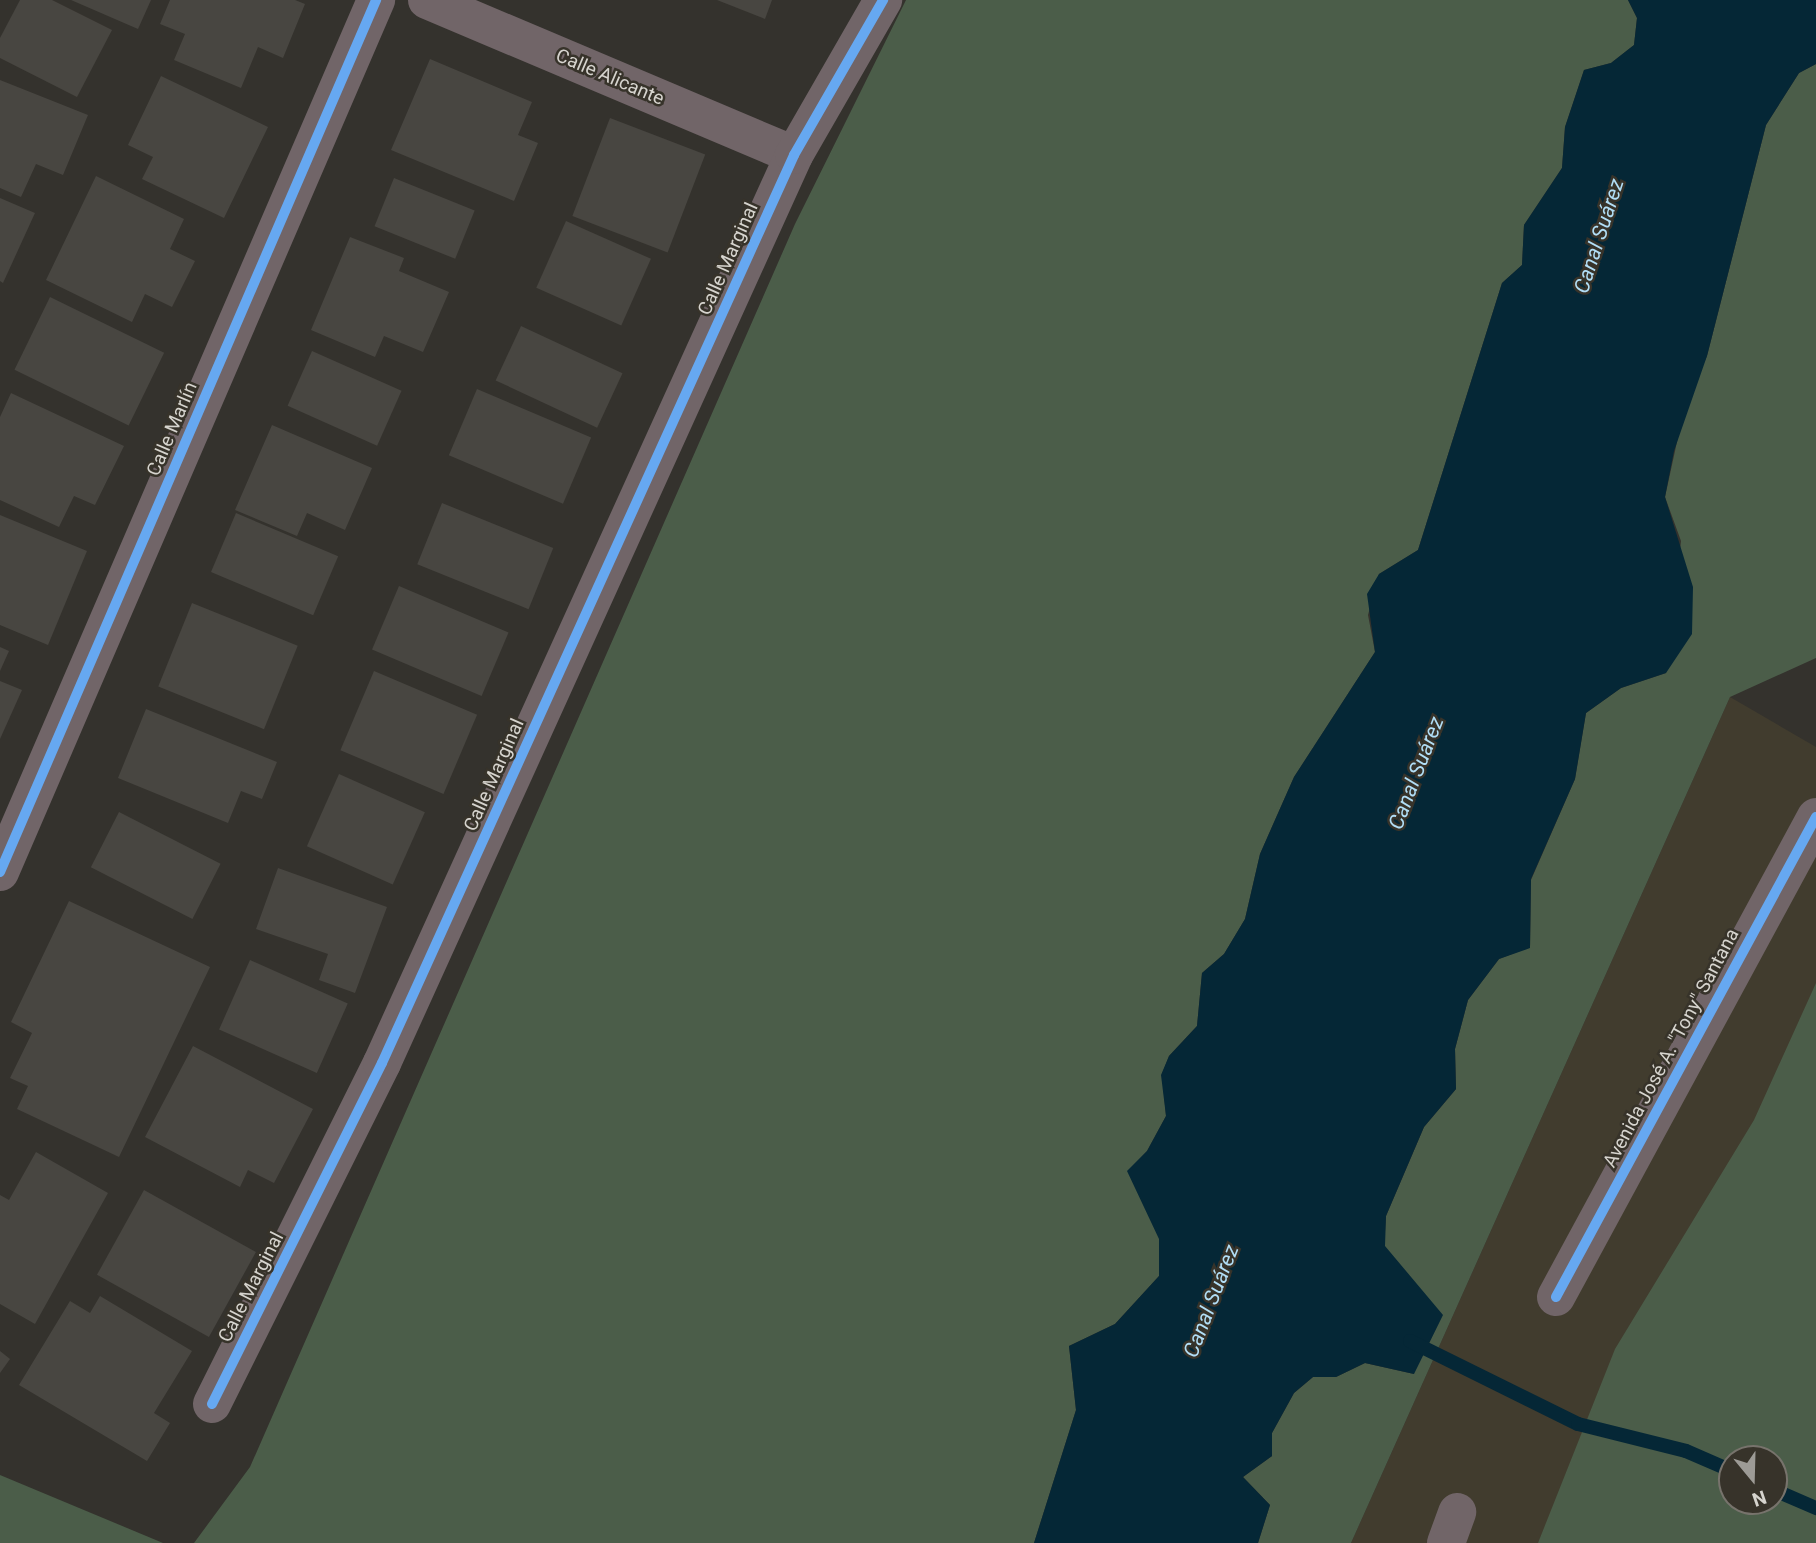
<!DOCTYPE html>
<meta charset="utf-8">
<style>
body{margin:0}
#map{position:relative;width:1816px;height:1543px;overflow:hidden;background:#34322d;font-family:Roboto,sans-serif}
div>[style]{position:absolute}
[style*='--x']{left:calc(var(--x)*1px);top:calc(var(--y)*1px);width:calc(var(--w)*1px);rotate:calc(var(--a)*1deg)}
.built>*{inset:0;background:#413c2e}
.green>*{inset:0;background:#4b5d49}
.water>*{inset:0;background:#052736}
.stream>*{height:14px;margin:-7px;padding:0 7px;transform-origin:7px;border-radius:7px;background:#052736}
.building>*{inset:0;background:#484641;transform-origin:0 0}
.street>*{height:38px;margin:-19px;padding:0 19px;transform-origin:19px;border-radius:19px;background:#716568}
.cycleway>*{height:10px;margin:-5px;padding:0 5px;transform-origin:5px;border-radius:5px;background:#66a8f1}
span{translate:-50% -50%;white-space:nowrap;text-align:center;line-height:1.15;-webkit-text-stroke:5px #37332a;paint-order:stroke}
.street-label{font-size:19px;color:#d6d4ce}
.water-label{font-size:21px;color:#b1def6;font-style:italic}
.north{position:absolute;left:1718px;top:1445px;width:70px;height:70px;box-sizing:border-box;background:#37332a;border:2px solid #77736c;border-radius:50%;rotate:161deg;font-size:19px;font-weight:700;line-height:28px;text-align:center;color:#d6d4ce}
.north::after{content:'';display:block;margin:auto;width:24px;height:32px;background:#9d9b96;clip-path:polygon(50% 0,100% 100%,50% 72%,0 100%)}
</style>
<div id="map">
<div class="built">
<div style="clip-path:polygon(evenodd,1730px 697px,1816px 747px,1816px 1543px,1351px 1543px,1730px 697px,1732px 1459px,1774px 1459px,1774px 1501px,1732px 1501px,1732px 1459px)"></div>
</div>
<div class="green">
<div style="clip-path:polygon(906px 0,1628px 0,1637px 18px,1634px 45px,1611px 63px,1584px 70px,1565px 127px,1562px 168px,1524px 225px,1522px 265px,1502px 283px,1418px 550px,1379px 574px,1368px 615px,1375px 652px,1294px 777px,1260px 854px,1245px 919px,1224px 954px,1202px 973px,1197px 1026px,1169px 1056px,1162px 1074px,1166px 1116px,1147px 1151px,1128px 1171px,1160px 1239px,1159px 1276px,1115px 1324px,1069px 1346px,1076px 1410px,1034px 1543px,194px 1543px,250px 1467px,795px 224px)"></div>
<div style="clip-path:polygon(1816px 64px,1816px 658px,1730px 697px,1351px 1543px,1258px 1543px,1270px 1505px,1243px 1477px,1272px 1456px,1272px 1433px,1294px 1393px,1313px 1377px,1336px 1377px,1365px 1363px,1414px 1374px,1384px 1246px,1386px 1216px,1424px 1127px,1456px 1089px,1455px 1049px,1468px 1000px,1499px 959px,1530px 947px,1531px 880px,1575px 779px,1586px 713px,1621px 688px,1666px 673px,1681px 541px,1665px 497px,1685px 405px,1707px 356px,1766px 125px,1799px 73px)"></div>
<div style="clip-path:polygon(evenodd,1816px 983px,1816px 1543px,1538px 1543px,1615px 1349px,1754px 1120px,1816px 983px,1732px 1459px,1774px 1459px,1774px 1501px,1732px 1501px,1732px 1459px)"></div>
<div style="clip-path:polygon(0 1475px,163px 1543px,0 1543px)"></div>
</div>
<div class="water">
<div style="clip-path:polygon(1628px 0,1816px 0,1816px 64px,1799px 73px,1766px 125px,1707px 356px,1674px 451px,1665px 497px,1693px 587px,1692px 634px,1666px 673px,1621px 688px,1586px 713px,1575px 779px,1531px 879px,1530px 948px,1499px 959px,1468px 1000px,1455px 1049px,1456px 1089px,1424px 1127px,1386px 1216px,1385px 1246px,1443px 1315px,1414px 1374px,1365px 1363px,1336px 1377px,1313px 1377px,1294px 1393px,1272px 1433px,1272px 1456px,1243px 1477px,1270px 1505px,1258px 1543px,1034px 1543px,1076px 1410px,1069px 1346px,1115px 1324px,1159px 1276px,1159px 1239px,1127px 1171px,1147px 1151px,1166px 1116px,1161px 1075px,1169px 1056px,1197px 1026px,1202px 973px,1224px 954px,1245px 919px,1260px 854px,1294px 777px,1375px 652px,1367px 594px,1379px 574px,1418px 550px,1502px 283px,1522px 265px,1524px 225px,1562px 168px,1565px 127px,1584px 70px,1611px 63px,1634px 45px,1637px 18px)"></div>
</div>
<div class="stream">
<div style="--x:1410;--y:1341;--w:187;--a:26.3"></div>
<div style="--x:1578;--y:1424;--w:111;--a:14"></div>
<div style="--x:1686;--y:1451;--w:50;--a:23.5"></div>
<div style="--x:1774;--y:1490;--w:46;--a:23.2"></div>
</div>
<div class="building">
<div style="clip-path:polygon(20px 0,52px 0,112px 30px,77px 97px,0 58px,0 38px)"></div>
<div style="clip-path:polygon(71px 0,151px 0,138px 29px)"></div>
<div style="clip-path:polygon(170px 0,295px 0,305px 4px,283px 58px,258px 47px,241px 88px,174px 60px,185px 34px,160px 24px)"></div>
<div style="clip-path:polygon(717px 0,772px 0,765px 19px)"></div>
<div style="clip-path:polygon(430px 59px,532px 102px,518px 135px,538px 143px,514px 201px,391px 150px)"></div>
<div style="clip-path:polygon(161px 76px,268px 127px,224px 218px,142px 179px,153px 157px,128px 145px)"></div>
<div style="clip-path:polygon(0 80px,88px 115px,63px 175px,36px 164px,21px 197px,0 188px)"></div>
<div style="left:610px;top:118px;width:102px;height:105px;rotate:21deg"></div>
<div style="clip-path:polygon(96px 176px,184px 219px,170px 249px,195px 261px,172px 307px,145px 294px,132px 322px,46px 280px)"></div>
<div style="left:394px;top:178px;width:87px;height:52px;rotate:22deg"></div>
<div style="clip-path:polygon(0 198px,35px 213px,3px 283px,0 281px)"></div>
<div style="left:566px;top:221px;width:93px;height:73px;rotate:24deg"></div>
<div style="clip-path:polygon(350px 237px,404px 258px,399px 271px,449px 292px,423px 352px,384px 336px,375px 357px,311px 330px)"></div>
<div style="left:50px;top:297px;width:127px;height:81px;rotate:26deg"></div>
<div style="left:521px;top:326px;width:112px;height:60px;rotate:25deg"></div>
<div style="left:312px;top:351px;width:98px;height:60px;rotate:24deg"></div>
<div style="left:477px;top:389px;width:124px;height:72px;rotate:23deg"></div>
<div style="clip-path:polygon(11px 393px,124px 446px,95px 505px,74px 496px,59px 527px,0 500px,0 417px)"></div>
<div style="clip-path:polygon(272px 425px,372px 468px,345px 530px,307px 513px,297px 536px,235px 510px)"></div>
<div style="left:442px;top:503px;width:120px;height:66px;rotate:22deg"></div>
<div style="left:236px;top:513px;width:111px;height:64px;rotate:23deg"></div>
<div style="clip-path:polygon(0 515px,87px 551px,48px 645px,0 625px)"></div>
<div style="left:399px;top:586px;width:119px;height:69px;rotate:23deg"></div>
<div style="left:192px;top:603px;width:114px;height:90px;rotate:22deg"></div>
<div style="clip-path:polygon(0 647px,9px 651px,0 671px)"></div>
<div style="left:374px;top:671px;width:112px;height:86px;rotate:23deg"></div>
<div style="clip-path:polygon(0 681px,22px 690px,0 739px)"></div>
<div style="clip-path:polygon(146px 709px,277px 762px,262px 799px,241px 791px,228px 823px,118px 778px)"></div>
<div style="left:339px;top:774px;width:94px;height:79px;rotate:24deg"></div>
<div style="left:119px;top:812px;width:114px;height:62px;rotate:27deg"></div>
<div style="clip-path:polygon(278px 868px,387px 907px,355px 993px,319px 980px,328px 954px,256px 929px)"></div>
<div style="clip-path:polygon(69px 901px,210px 967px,119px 1157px,17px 1109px,28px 1086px,10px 1078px,32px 1033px,11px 1022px)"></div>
<div style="left:250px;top:960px;width:107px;height:76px;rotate:24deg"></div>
<div style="clip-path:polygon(193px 1046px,313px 1109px,274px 1183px,248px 1170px,240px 1187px,145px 1137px)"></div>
<div style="clip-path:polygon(36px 1152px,108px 1193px,35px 1324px,0 1304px,0 1195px,9px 1200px)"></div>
<div style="left:144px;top:1190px;width:128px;height:97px;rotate:29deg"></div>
<div style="clip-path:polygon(100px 1296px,192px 1351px,154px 1413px,170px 1423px,147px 1461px,19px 1385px,70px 1301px,90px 1313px)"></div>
<div style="clip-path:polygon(0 1351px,10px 1359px,0 1373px)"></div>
</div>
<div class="street">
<div style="--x:427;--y:0;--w:398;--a:22.9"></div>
<div style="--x:0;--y:872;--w:950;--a:-66.67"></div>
<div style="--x:1556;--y:1297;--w:546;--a:-61.56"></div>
<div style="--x:212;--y:1404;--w:381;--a:-63.5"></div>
<div style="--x:382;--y:1063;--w:997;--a:-65.59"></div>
<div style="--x:794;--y:155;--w:179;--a:-60.1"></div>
<div style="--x:1446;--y:1543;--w:33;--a:-70"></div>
</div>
<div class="cycleway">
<div style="--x:0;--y:872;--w:950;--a:-66.67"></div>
<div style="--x:1556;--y:1297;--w:546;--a:-61.56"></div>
<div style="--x:212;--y:1404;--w:381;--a:-63.5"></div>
<div style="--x:382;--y:1063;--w:997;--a:-65.59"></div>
<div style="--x:794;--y:155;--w:179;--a:-60.1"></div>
</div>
<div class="street-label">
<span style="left:610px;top:77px;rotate:23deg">Calle Alicante</span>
<span style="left:728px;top:259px;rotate:-66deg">Calle Marginal</span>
<span style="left:172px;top:429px;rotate:-67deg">Calle Marlín</span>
<span style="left:494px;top:775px;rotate:-66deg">Calle Marginal</span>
<span style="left:1671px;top:1048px;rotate:-62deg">Avenida José A. "Tony" Santana</span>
<span style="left:251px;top:1287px;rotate:-63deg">Calle Marginal</span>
</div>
<div class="water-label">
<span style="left:1599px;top:236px;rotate:-72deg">Canal Suárez</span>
<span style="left:1416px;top:773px;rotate:-69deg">Canal Suárez</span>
<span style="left:1211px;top:1301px;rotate:-69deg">Canal Suárez</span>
</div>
<div class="north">N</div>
</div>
